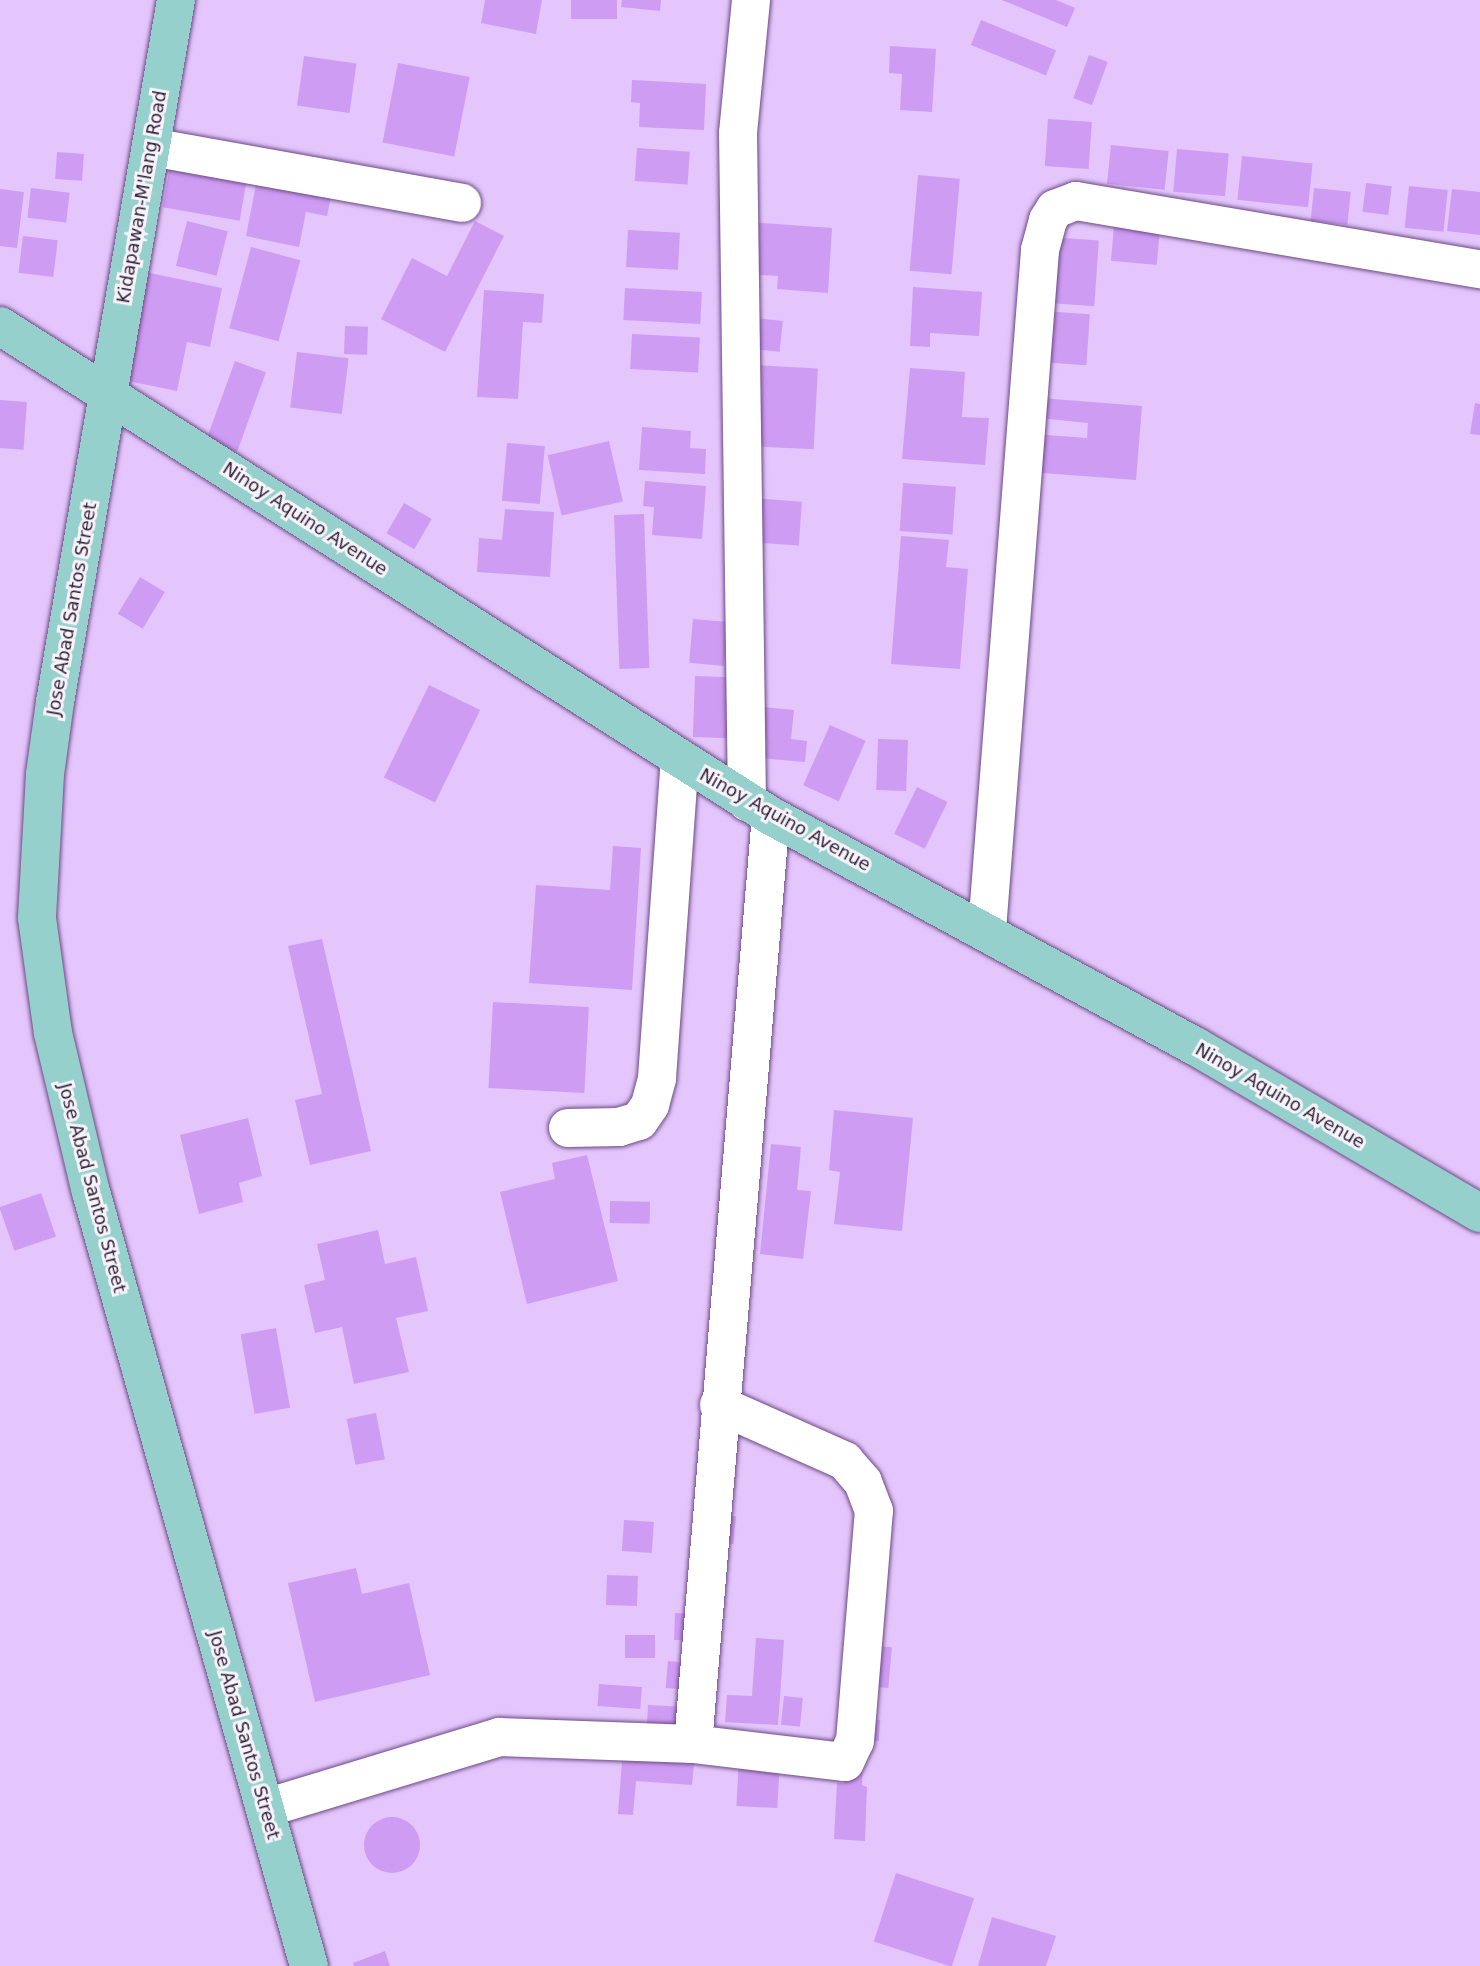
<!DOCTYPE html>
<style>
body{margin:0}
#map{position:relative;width:1480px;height:1966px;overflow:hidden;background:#e4c6fc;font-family:"DejaVu Sans",sans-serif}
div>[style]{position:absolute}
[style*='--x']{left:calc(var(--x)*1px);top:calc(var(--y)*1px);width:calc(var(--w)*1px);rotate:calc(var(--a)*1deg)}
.building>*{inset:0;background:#cf9cf4;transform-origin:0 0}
.round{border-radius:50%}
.roads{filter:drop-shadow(0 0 2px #6d4a85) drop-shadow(0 0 2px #6d4a85)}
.minor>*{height:38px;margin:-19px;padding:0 19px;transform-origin:19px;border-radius:19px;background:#fff}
.major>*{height:38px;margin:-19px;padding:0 19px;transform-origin:19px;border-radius:19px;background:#95d0cc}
span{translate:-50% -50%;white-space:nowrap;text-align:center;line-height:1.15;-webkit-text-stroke:6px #f7f3fa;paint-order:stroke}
.street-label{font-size:18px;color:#30213b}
</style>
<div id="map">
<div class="building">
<div style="clip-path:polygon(485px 0,542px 0,536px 34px,481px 23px)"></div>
<div style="left:571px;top:0;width:46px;height:19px"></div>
<div style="clip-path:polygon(622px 0,661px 0,660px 11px,621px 7px)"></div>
<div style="clip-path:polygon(1002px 0,1056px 0,1075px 8px,1067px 27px)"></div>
<div style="left:981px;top:20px;width:81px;height:27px;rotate:22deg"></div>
<div style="clip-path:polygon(890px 46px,936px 49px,932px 112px,900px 110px,902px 74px,889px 73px)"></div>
<div style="left:1089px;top:55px;width:20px;height:46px;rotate:20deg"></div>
<div style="left:304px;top:56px;width:53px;height:50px;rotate:8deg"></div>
<div style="left:398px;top:63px;width:73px;height:81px;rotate:11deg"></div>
<div style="clip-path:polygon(632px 80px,706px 84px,704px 130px,639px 127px,640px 103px,631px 102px)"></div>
<div style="left:1048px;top:119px;width:44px;height:47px;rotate:4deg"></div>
<div style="left:1111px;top:145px;width:58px;height:39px;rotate:6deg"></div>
<div style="left:637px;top:148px;width:53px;height:33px;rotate:4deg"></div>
<div style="left:1177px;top:149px;width:52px;height:43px;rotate:5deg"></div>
<div style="left:57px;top:152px;width:27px;height:27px;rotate:4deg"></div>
<div style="left:172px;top:155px;width:78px;height:53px;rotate:10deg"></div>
<div style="left:1242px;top:156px;width:71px;height:44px;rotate:6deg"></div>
<div style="clip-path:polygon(259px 169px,334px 183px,327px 216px,306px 212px,299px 247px,246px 236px)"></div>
<div style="left:918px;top:175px;width:42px;height:96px;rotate:5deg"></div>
<div style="left:1366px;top:183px;width:26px;height:29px;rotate:7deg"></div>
<div style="left:1409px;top:186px;width:39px;height:42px;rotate:6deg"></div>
<div style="left:31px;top:188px;width:39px;height:30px;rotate:7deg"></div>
<div style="left:1314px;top:188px;width:37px;height:33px;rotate:6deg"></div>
<div style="clip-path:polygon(0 189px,24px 192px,17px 248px,0 246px)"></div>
<div style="clip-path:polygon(1452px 189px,1480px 192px,1480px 235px,1447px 231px)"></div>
<div style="left:187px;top:221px;width:42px;height:46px;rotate:14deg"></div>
<div style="clip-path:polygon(475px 221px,504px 236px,445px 352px,381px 319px,412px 258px,447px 276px)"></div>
<div style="clip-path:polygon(746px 222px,832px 228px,828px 293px,777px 289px,778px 276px,743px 274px)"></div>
<div style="left:1114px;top:226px;width:46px;height:35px;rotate:5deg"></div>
<div style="left:628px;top:230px;width:52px;height:37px;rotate:3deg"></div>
<div style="left:23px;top:236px;width:35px;height:37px;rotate:7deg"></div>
<div style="left:1050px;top:237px;width:49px;height:66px;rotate:4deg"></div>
<div style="left:251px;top:247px;width:51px;height:84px;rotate:15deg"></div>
<div style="clip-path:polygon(145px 272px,222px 288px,210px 347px,187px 342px,177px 391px,123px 380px)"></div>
<div style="clip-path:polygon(913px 287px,982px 292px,979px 336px,930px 333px,930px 347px,910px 346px)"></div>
<div style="left:625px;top:288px;width:77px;height:32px;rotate:3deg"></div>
<div style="clip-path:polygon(484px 290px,544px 294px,542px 323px,523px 322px,518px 399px,477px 397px)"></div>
<div style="left:1043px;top:311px;width:47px;height:51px;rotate:4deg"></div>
<div style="left:745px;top:317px;width:38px;height:31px;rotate:6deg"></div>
<div style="left:345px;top:326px;width:23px;height:28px;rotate:2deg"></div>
<div style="left:632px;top:334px;width:68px;height:35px;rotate:3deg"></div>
<div style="left:297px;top:352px;width:52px;height:56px;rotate:7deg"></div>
<div style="left:235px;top:361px;width:33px;height:85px;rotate:20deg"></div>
<div style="left:752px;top:365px;width:66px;height:81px;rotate:3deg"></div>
<div style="clip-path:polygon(910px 368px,965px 372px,962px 417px,989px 418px,985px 465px,902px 459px)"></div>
<div style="clip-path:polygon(1041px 398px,1142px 406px,1136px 480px,1029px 472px,1032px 434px,1087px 438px,1088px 423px,1039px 418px)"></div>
<div style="left:0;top:400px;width:27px;height:48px;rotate:4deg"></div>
<div style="clip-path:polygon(1475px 403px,1480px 404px,1480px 435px,1470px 434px)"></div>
<div style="clip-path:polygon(642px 427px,691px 431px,690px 448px,706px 449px,705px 474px,639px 470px)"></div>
<div style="left:609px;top:441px;width:62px;height:63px;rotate:77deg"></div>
<div style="left:507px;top:443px;width:38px;height:58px;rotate:5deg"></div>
<div style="clip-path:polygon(645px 481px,706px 486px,702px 539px,652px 535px,654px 507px,643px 506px)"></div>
<div style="left:903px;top:483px;width:53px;height:48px;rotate:4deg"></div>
<div style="left:750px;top:498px;width:52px;height:44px;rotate:4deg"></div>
<div style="left:404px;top:503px;width:32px;height:35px;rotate:30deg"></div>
<div style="clip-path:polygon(505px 509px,554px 512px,550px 577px,477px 572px,479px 538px,502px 540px)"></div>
<div style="left:644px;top:514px;width:154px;height:30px;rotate:88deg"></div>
<div style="clip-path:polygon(901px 536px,949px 540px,946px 567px,968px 569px,960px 669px,891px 664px)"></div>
<div style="left:140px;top:577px;width:29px;height:43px;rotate:31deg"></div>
<div style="left:693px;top:619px;width:35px;height:44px;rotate:5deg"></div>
<div style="left:695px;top:676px;width:35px;height:61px;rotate:2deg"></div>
<div style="left:429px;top:685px;width:57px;height:103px;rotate:26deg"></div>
<div style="clip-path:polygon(763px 707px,794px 710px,791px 739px,807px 741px,805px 762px,759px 758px)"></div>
<div style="left:830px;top:725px;width:39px;height:66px;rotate:24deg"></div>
<div style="left:878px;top:739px;width:30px;height:51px;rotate:2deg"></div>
<div style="left:917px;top:787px;width:34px;height:52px;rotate:26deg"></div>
<div style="clip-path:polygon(613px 846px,641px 848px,632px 990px,529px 983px,536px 885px,610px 890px)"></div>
<div style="clip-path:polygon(322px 939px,371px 1151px,310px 1165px,295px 1100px,322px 1094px,288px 946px)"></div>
<div style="left:493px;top:1002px;width:96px;height:86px;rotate:3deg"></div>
<div style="clip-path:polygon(834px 1110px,913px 1118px,902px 1231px,834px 1224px,840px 1172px,829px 1170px)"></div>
<div style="clip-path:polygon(248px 1118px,262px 1176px,239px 1183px,243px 1202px,199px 1214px,180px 1135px)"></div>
<div style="clip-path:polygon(771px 1144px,801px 1147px,797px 1190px,811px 1191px,803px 1259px,760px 1254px)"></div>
<div style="clip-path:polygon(587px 1155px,618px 1281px,527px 1304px,500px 1192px,555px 1179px,552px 1163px)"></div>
<div style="left:41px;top:1193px;width:46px;height:44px;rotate:71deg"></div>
<div style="left:610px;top:1201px;width:40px;height:22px;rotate:1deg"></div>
<div style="clip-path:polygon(378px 1230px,385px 1264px,416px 1257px,428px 1311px,396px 1318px,409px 1372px,354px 1384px,342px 1327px,315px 1333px,304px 1285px,325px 1280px,317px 1244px)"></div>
<div style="left:276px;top:1328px;width:81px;height:36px;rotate:80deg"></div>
<div style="left:376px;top:1413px;width:47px;height:30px;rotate:79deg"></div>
<div style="left:711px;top:1514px;width:25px;height:28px;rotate:5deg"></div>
<div style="left:624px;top:1520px;width:30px;height:31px;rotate:4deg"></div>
<div style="clip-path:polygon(356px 1568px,362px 1594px,409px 1583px,430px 1675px,315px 1702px,288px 1583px)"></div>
<div style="left:607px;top:1575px;width:31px;height:30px;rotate:2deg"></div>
<div style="left:675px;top:1613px;width:23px;height:27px;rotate:2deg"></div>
<div style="left:625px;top:1635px;width:30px;height:23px"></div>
<div style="clip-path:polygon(756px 1638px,784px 1640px,778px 1725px,725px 1722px,727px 1695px,752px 1696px)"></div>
<div style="left:867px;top:1645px;width:25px;height:41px;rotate:5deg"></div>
<div style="left:668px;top:1661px;width:24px;height:27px;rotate:5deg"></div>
<div style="left:599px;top:1684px;width:43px;height:22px;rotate:4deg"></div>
<div style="left:784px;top:1696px;width:19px;height:29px;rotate:6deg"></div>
<div style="left:648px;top:1705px;width:44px;height:21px;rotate:3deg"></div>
<div style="left:859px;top:1719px;width:21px;height:21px;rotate:3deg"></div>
<div style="clip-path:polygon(623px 1749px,695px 1755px,692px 1785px,636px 1781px,633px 1815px,618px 1814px)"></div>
<div style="left:739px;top:1757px;width:41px;height:49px;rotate:3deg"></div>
<div style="clip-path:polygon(845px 1765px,863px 1766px,862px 1785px,867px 1787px,865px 1841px,834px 1839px,837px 1783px,844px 1783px)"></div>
<div class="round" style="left:364px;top:1817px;width:56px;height:56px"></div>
<div style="left:896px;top:1873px;width:82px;height:72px;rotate:18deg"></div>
<div style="clip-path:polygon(992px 1917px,1056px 1936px,1046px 1966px,978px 1966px)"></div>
<div style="clip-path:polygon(385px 1951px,390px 1966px,354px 1966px,353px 1963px)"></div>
</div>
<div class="roads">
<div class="minor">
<div style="--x:151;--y:147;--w:316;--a:10.2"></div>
<div style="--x:747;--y:802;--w:669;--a:-90.77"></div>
<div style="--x:738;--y:133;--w:134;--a:-84.4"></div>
<div style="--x:987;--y:930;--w:682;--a:-85.54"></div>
<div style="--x:1040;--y:250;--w:31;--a:-75"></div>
<div style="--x:1048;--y:220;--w:13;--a:-58"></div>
<div style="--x:1055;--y:209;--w:22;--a:-21"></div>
<div style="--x:1076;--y:201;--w:410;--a:9.6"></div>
<div style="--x:568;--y:1128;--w:51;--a:-1.1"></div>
<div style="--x:619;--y:1127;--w:21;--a:-17"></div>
<div style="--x:639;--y:1121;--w:19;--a:-55"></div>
<div style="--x:650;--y:1105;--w:28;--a:-75"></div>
<div style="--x:657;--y:1078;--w:318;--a:-85.9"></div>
<div style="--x:693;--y:1744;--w:931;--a:-85.2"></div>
<div style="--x:266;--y:1808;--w:244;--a:-16.9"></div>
<div style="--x:499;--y:1737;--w:194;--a:2.1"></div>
<div style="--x:693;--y:1744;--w:153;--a:6.8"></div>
<div style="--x:845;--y:1762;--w:23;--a:-65"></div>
<div style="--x:855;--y:1741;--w:231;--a:-85.3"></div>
<div style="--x:874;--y:1511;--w:31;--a:-111"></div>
<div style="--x:863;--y:1482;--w:28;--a:-131"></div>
<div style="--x:845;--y:1461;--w:138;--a:-156"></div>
</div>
<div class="major">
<div style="--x:176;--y:0;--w:712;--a:99.78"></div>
<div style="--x:55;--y:702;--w:73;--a:97.9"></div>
<div style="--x:45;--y:774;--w:144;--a:93.2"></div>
<div style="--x:37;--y:918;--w:116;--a:82.1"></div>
<div style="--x:53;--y:1033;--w:163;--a:76.6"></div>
<div style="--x:91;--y:1192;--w:804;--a:74.27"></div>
<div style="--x:0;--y:326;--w:914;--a:32.44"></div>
<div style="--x:771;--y:816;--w:482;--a:28.5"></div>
<div style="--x:1195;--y:1046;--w:330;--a:30.4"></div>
</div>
</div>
<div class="street-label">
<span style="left:142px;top:197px;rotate:-80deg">Kidapawan-M'lang Road</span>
<span style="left:305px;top:519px;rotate:33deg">Ninoy Aquino Avenue</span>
<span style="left:72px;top:609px;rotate:-80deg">Jose Abad Santos Street</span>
<span style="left:785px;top:820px;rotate:29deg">Ninoy Aquino Avenue</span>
<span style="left:1280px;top:1096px;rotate:30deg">Ninoy Aquino Avenue</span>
<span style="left:92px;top:1188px;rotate:75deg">Jose Abad Santos Street</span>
<span style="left:244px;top:1735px;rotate:74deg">Jose Abad Santos Street</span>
</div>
</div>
